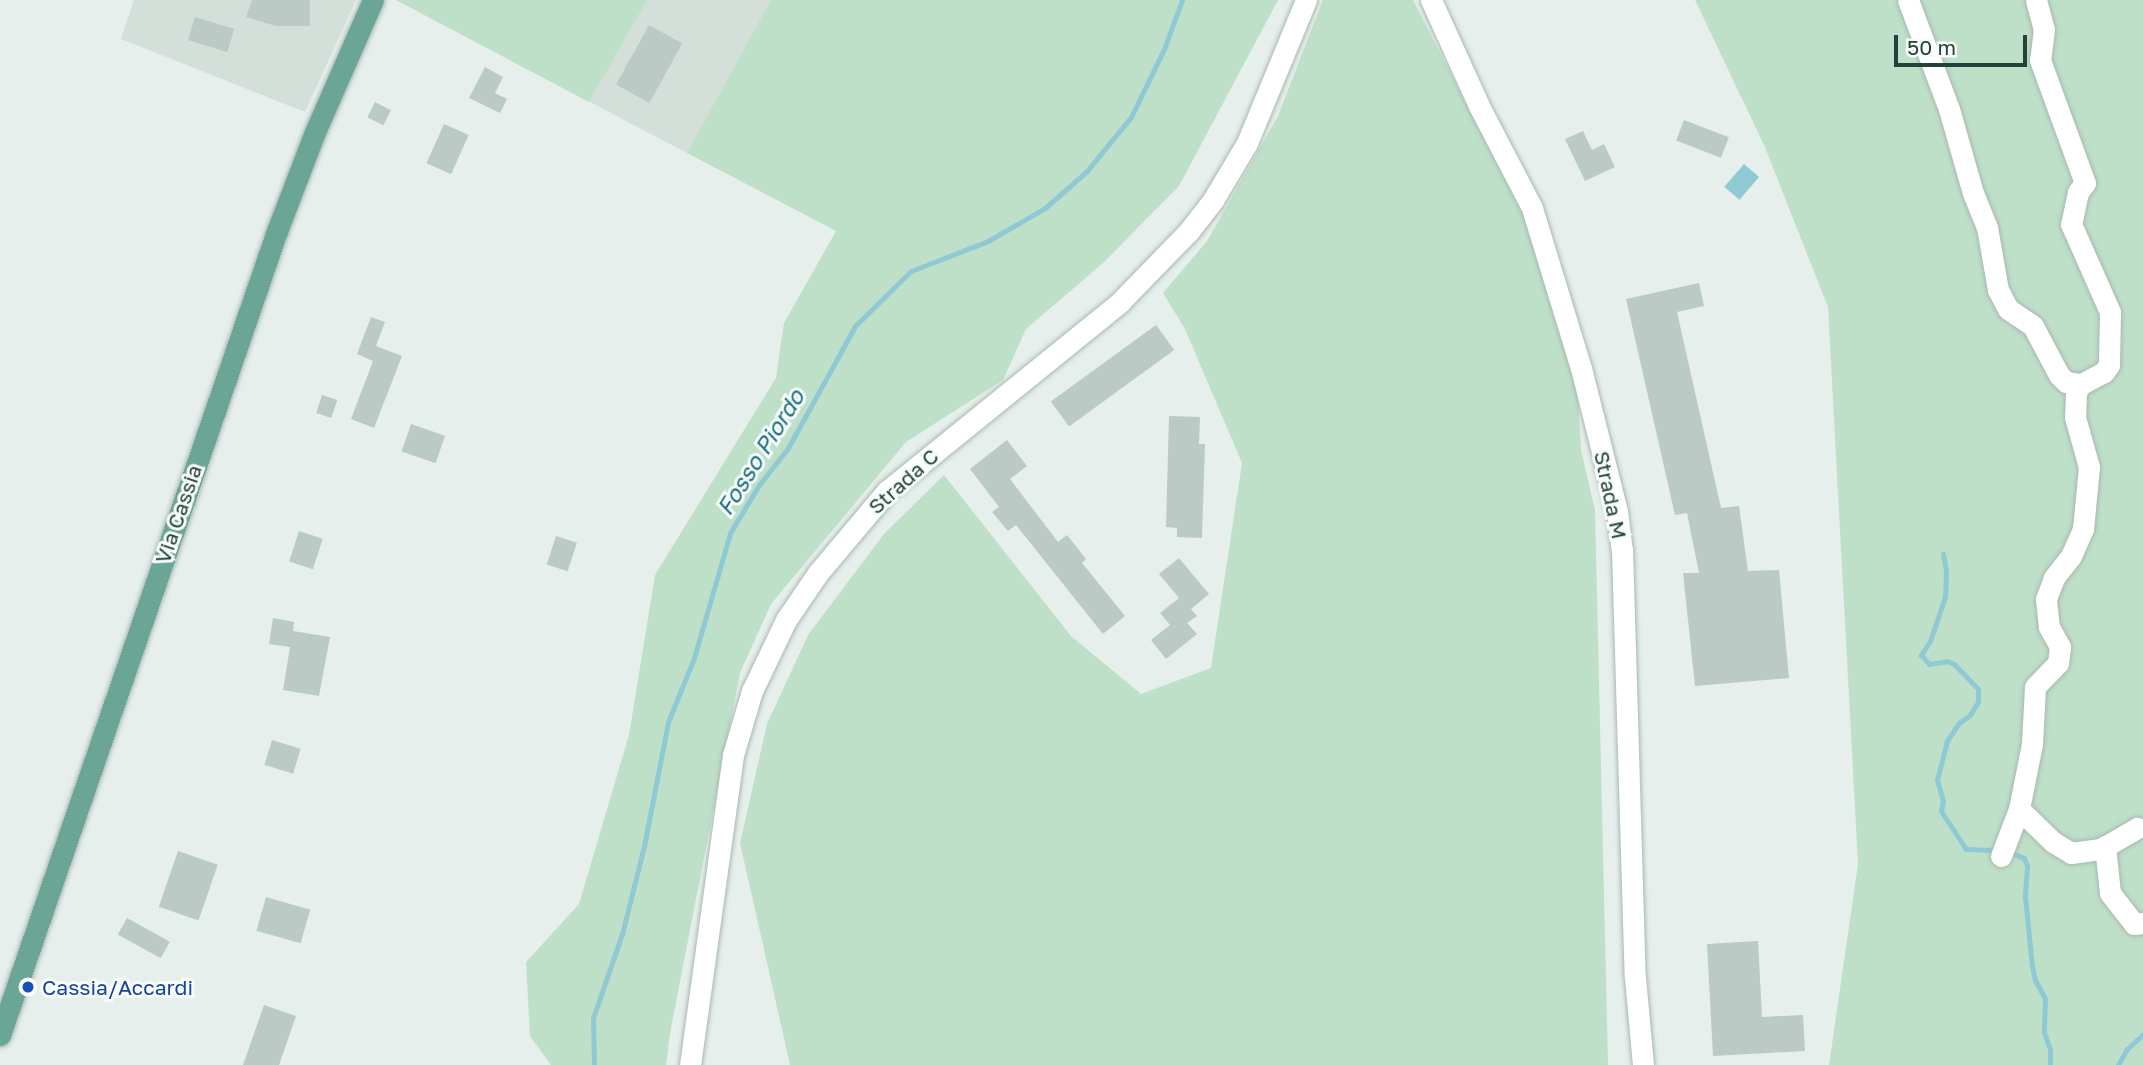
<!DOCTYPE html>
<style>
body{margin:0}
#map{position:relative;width:2143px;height:1065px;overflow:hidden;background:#e6efeb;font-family:"Golos Text",sans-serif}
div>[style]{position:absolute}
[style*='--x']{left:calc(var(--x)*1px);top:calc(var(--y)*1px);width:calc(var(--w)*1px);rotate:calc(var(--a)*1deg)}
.built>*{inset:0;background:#d4dfda}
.green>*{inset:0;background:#bfe0c8}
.water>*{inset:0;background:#8ec9d4;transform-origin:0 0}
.stream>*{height:5px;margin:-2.5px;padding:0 2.5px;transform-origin:2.5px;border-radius:2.5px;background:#8ec9d4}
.building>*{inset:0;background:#bbcac4;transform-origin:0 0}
.roads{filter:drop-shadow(0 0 2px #a8b8b2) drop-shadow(0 0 2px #a8b8b2)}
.minor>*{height:21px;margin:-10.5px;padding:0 10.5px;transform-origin:10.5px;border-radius:10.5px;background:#fff}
.major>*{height:21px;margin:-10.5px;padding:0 10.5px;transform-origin:10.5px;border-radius:10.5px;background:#6aa596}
.dots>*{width:19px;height:19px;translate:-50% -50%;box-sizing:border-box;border:4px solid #f7fbf9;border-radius:50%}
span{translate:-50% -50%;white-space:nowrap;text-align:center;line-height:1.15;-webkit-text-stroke:6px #f7fbf9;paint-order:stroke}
.street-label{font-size:21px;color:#24423a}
.transit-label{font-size:21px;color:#164399}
.left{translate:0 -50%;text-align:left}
.water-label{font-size:23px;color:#1c6f80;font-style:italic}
.scale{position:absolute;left:1894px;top:35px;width:133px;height:32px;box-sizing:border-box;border:4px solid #24423a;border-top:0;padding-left:9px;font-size:21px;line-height:24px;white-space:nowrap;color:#24423a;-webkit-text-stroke:5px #f7fbf9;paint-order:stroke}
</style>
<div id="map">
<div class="built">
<div style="clip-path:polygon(134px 0,356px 0,305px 112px,121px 39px)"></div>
<div style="clip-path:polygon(396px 0,775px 0,687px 153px)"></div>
</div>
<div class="green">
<div style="clip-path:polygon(396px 0,647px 0,589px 102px)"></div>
<div style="clip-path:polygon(771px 0,1278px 0,1179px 186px,1103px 263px,1026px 329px,1003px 380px,906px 442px,771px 604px,740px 673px,670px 1033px,666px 1065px,551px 1065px,530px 1036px,526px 962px,579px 904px,629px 735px,655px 575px,776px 378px,784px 323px,836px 231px,687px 153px)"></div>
<div style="clip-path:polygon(1323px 0,1413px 0,1523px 214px,1573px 303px,1581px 450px,1595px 510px,1608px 1065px,790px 1065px,740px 843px,767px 724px,808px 635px,884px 534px,944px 475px,1071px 636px,1141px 694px,1211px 668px,1242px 463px,1185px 329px,1163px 293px,1207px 241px,1278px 116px)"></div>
<div style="clip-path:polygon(1695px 0,2143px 0,2143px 1065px,1829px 1065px,1858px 864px,1828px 307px,1764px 145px)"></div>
</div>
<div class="water">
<div style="left:1744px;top:164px;width:20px;height:30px;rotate:41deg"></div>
</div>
<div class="stream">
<div style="--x:1943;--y:554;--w:17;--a:80"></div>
<div style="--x:1946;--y:571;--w:26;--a:92"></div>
<div style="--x:1945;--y:597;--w:46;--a:108.8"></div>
<div style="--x:1930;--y:641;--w:17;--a:123"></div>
<div style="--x:1921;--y:655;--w:12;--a:48"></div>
<div style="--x:1929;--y:664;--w:18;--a:-9"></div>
<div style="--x:1947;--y:661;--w:8;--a:23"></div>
<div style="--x:1954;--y:664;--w:35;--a:46"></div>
<div style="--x:1978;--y:689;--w:13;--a:90"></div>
<div style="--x:1978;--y:702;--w:15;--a:122"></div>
<div style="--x:1970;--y:715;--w:14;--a:144"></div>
<div style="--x:1959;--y:723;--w:22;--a:124"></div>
<div style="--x:1947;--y:741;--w:40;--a:104.4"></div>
<div style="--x:1937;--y:780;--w:22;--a:74"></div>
<div style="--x:1943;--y:801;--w:10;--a:101"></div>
<div style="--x:1941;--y:811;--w:45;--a:56.7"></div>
<div style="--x:1966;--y:849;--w:33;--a:2"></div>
<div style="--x:2009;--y:852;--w:16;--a:22"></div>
<div style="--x:2024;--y:858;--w:9;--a:69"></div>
<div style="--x:2027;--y:866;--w:30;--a:94"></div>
<div style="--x:2025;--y:896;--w:70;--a:84.3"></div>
<div style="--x:2032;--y:966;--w:14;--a:78"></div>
<div style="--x:2035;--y:980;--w:21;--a:62"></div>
<div style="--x:2045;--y:999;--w:33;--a:92"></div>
<div style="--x:2044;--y:1032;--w:18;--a:71"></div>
<div style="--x:2050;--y:1049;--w:16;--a:90"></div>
<div style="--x:594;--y:1065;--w:47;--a:-91.2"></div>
<div style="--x:593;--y:1018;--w:89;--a:-71"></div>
<div style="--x:622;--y:934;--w:91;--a:-76"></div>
<div style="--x:644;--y:846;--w:126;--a:-79"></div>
<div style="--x:668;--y:722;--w:69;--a:-67.9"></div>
<div style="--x:694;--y:658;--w:130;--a:-73.9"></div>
<div style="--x:730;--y:533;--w:56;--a:-58.9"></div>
<div style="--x:759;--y:485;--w:47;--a:-51.9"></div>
<div style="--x:788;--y:448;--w:139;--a:-61.2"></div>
<div style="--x:855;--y:326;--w:78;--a:-44.5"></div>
<div style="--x:911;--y:271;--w:83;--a:-21.3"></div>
<div style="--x:988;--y:241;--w:66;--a:-30.1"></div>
<div style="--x:1045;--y:208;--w:55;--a:-41.3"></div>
<div style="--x:1086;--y:172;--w:71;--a:-50.7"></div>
<div style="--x:1131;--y:117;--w:76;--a:-64.1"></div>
<div style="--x:1164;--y:49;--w:52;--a:-69.8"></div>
<div style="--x:2118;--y:1065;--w:18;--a:-61"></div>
<div style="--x:2127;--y:1049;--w:22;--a:-43"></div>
</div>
<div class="building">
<div style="clip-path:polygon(252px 0,310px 0,310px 26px,276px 26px,246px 17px)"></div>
<div style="left:195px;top:17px;width:41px;height:24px;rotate:17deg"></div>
<div style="left:649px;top:25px;width:38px;height:68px;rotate:29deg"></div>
<div style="clip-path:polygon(485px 67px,503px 77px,495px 93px,507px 99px,500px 113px,469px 98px)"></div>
<div style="left:375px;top:102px;width:18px;height:17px;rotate:27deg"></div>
<div style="left:1684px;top:120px;width:48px;height:22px;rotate:21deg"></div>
<div style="left:444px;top:124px;width:27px;height:43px;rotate:24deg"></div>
<div style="clip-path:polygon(1583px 131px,1592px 150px,1604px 144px,1615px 167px,1585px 181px,1565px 139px)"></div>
<div style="clip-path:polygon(1699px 283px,1704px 306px,1677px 312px,1721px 508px,1739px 506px,1748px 571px,1779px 570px,1789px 678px,1695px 686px,1683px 573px,1699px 573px,1687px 513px,1675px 515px,1626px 299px)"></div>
<div style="clip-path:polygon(371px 317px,385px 322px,376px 346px,402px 356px,374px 428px,351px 419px,373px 361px,357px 354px)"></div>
<div style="left:1156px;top:325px;width:31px;height:130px;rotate:54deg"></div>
<div style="left:322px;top:395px;width:16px;height:19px;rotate:18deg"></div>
<div style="clip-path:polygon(1169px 416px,1200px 417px,1199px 444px,1205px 444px,1202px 538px,1177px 537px,1177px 528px,1166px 527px)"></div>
<div style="left:411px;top:424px;width:36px;height:29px;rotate:19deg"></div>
<div style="clip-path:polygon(1007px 440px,1027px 466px,1010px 479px,1058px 542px,1067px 535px,1086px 559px,1082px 563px,1125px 616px,1103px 634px,1016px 525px,1008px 531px,992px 512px,999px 507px,970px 469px)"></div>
<div style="left:299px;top:531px;width:25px;height:32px;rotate:18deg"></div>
<div style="left:556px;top:536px;width:22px;height:30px;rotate:18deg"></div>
<div style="clip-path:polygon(1179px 558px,1209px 594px,1191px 609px,1197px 616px,1187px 623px,1197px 634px,1166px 659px,1151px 640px,1170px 625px,1160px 613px,1179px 598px,1159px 574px)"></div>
<div style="clip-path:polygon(273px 618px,294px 622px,293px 631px,330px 637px,319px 696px,283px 690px,290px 647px,269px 644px)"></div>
<div style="left:272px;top:740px;width:30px;height:26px;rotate:17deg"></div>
<div style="left:178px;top:851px;width:42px;height:59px;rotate:19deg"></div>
<div style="left:266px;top:897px;width:46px;height:35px;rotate:16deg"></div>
<div style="left:127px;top:918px;width:49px;height:19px;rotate:29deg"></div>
<div style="clip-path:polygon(1758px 941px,1762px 1017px,1803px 1015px,1805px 1051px,1713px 1056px,1707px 944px)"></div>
<div style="clip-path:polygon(264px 1005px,296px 1016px,279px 1065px,243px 1065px)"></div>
</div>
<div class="roads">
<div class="minor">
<div style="--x:1431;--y:0;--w:116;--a:65.6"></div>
<div style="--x:1479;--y:106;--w:115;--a:62.5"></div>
<div style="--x:1532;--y:208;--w:167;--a:73"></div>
<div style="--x:1581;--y:368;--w:147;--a:75.9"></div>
<div style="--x:1617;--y:511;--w:38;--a:83"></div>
<div style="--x:1622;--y:549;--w:428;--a:88.3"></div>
<div style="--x:1635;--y:977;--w:88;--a:84.8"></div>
<div style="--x:1908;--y:0;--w:116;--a:69.4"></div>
<div style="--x:1949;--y:109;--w:87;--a:74.1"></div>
<div style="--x:1973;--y:193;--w:37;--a:68"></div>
<div style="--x:1987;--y:227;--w:64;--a:80.1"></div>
<div style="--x:1998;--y:290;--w:21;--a:62"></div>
<div style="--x:2008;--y:309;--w:30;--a:34"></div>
<div style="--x:2033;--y:326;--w:55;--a:62"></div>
<div style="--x:2059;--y:375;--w:10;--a:45"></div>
<div style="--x:2066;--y:382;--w:15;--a:8"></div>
<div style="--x:2036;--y:0;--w:30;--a:75"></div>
<div style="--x:2044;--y:29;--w:31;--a:97"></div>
<div style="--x:2040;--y:60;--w:131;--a:69.9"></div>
<div style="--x:2085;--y:183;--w:11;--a:128"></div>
<div style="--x:2078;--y:192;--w:33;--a:102"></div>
<div style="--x:2071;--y:224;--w:96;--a:66.1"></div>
<div style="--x:2110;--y:312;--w:53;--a:91.1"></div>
<div style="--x:2109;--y:365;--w:9;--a:126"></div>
<div style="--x:2104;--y:372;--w:26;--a:152"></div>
<div style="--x:2081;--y:384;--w:9;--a:122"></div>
<div style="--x:2076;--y:392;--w:25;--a:92"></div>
<div style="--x:2075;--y:417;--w:52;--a:74.4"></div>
<div style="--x:2089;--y:467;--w:62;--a:95.5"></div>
<div style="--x:2083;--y:529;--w:30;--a:114"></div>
<div style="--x:2071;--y:556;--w:28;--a:128"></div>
<div style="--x:2054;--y:578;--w:22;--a:111"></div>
<div style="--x:2046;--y:599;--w:28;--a:84"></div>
<div style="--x:2049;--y:627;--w:23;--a:61"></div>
<div style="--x:2060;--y:647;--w:16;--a:97"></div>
<div style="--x:2058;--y:663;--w:33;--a:134"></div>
<div style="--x:2035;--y:687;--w:57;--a:93"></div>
<div style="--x:2032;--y:744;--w:66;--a:101.3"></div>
<div style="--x:2019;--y:809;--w:47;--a:44.1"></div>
<div style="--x:2053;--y:842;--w:21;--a:31"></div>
<div style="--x:2071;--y:853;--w:30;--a:-8"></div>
<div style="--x:2101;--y:849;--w:42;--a:-30.3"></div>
<div style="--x:2105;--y:846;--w:47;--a:83.9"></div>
<div style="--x:2110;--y:893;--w:39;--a:52"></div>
<div style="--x:2134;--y:924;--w:9;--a:-6"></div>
<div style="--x:2001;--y:856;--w:50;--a:-69"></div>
<div style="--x:690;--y:1065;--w:313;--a:-82.1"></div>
<div style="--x:733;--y:755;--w:67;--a:-73.5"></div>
<div style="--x:752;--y:691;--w:79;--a:-64.4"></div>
<div style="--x:786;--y:620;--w:57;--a:-55.8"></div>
<div style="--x:818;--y:573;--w:107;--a:-49.9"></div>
<div style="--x:887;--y:491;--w:300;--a:-39"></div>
<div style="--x:1120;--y:302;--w:99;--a:-45.8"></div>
<div style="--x:1189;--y:231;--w:39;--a:-52"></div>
<div style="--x:1213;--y:200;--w:66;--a:-59.2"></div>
<div style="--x:1247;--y:143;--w:155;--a:-67.6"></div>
</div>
<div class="major">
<div style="--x:0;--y:1035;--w:850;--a:-70.99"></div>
<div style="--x:277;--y:231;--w:106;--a:-69"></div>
<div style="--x:315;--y:132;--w:144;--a:-66.3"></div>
</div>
</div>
<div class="dots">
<div style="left:28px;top:987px;background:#1a4fb4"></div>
</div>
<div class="street-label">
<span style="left:903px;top:481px;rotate:-42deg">Strada C</span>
<span style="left:1611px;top:495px;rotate:78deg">Strada M</span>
<span style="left:178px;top:514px;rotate:-71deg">Via Cassia</span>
</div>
<div class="transit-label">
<span class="left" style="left:42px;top:987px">Cassia/Accardi</span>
</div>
<div class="water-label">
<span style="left:760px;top:452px;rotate:-58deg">Fosso Piordo</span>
</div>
<div class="scale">50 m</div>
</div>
